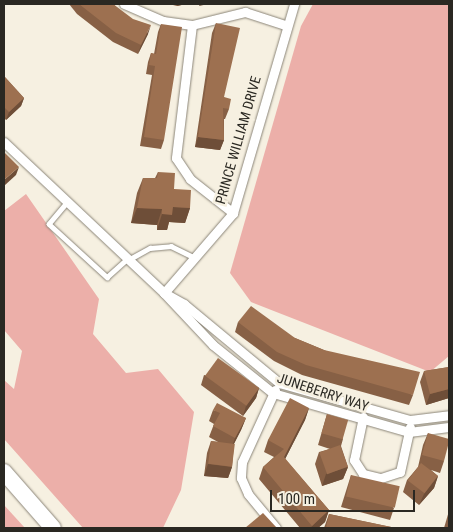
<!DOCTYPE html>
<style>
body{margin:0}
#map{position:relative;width:453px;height:532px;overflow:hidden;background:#f6f0e1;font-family:"Roboto Condensed",sans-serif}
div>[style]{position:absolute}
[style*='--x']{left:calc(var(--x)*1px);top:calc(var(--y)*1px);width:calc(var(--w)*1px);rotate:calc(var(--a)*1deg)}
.forest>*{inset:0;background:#ecafa9}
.roads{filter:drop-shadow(0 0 1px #8b8578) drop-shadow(0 0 1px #8b8578)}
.service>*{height:4.5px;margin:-2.25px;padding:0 2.25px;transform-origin:2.25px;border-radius:2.25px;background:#fff}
.minor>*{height:9px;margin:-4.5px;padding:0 4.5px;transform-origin:4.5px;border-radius:4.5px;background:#fff}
.motorway>*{height:16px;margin:-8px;padding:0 8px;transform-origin:8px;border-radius:8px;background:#fff}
.wall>*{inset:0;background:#876045}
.shaded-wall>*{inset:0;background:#6e4e38}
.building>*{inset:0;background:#9d7050;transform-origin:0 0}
span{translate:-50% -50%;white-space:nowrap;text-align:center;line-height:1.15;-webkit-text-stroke:5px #f6f0e1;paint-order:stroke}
.street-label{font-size:14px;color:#2a2822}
.frame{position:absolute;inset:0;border:5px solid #2a2822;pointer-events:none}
.scale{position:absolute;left:270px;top:490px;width:145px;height:22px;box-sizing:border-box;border:2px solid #2a2822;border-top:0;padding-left:6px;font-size:15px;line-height:18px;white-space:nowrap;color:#2a2822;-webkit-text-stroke:4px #f6f0e1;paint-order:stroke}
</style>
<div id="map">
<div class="forest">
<div style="clip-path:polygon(313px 4px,449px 4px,449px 356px,430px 372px,251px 302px,230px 273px,301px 26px)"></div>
<div style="clip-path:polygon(26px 194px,99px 299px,93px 334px,126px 373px,158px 369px,194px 412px,181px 490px,163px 528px,83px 528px,4px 439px,4px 380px,14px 389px,22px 351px,4px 330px,4px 211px)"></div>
<div style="clip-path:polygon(4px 505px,25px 528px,4px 528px)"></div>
</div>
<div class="roads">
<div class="service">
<div style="--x:66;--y:204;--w:26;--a:130"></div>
<div style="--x:49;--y:224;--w:79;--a:42.4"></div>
<div style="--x:107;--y:277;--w:25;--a:-42"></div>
<div style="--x:128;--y:260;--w:25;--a:-29"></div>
<div style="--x:150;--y:248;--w:21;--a:-5"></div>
<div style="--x:171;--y:246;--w:25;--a:26"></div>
</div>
<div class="minor">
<div style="--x:124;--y:4;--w:43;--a:23.6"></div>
<div style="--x:163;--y:21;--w:29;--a:8"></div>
<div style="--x:192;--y:25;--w:55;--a:-13.8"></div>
<div style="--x:245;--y:12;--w:42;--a:18"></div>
<div style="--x:192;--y:25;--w:134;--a:96.9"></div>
<div style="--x:176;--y:158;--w:25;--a:56"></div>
<div style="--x:190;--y:179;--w:55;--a:38.3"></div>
<div style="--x:4;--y:142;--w:220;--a:43.3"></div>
<div style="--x:164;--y:293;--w:71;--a:46.7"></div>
<div style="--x:213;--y:345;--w:77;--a:38.7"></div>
<div style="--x:273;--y:393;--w:141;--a:16"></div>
<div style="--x:409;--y:432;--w:40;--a:-7.1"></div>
<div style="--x:164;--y:293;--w:106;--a:-49.2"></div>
<div style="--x:233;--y:213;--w:218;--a:-73.7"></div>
<div style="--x:166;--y:294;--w:21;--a:29"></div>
<div style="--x:184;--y:304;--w:124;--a:39.7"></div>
<div style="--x:279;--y:383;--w:136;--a:15.8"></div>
<div style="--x:410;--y:420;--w:39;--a:-7"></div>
<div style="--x:275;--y:390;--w:79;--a:114.6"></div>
<div style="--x:242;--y:462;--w:16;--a:94"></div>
<div style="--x:241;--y:478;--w:17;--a:66"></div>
<div style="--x:248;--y:494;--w:44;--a:50.5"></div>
<div style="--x:363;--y:417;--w:44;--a:101.8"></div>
<div style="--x:354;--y:460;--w:17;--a:57"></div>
<div style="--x:363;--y:474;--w:18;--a:13"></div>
<div style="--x:381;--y:478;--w:20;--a:-18"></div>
<div style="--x:400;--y:472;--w:46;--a:-77.5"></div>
</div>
<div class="motorway">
<div style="--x:4;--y:472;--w:74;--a:48.8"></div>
</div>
</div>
<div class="wall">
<div style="clip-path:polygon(69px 4px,113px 4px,148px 34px,138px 54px,113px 42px,77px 14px)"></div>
<div style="clip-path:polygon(169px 4px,186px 4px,177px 6px)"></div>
<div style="clip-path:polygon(216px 23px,224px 97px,229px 109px,225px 119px,224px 119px,224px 140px,220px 150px,195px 147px,212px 33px)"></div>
<div style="clip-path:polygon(161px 24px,164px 140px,161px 149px,140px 146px,152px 75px,146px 74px,148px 62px,151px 53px,154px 54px,158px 32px)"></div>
<div style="clip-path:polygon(4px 76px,24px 98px,21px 106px,6px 120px,4px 118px)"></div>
<div style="clip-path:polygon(158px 172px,190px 208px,185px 223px,169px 222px,167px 230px,157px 230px,157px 225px,131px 223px,137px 193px,143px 178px,155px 178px)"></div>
<div style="clip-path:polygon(238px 322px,295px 338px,324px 350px,413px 395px,409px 405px,302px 375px,274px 361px,235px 332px)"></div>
<div style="clip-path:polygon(449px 367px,449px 398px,426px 405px,420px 382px,424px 371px)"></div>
<div style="clip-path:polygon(204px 375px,259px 388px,256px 398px,243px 416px,201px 385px)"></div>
<div style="clip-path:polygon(309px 408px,305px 420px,285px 459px,329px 510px,325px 522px,318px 528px,300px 528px,259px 479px,263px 467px,274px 457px,264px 452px,268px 440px)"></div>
<div style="clip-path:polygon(213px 410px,246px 418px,241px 430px,234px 444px,232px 467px,228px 478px,204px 476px,207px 453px,211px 441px,218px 442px,209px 437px,214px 424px,209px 421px)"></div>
<div style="clip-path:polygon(327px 414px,343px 439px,341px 446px,348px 467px,343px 479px,322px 486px,315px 464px,319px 452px,330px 449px,318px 445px)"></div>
<div style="clip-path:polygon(428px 433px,444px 461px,440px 473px,431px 470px,438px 476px,434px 488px,419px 505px,403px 492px,407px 480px,418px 467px,423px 445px)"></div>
<div style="clip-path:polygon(351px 475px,394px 508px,390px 520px,341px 507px)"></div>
<div style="clip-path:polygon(449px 511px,449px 528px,444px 528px)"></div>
<div style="clip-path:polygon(329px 514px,396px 528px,324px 528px)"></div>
</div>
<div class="shaded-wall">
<div style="clip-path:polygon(178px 4px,186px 4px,177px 6px)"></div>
<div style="clip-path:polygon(200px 4px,208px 4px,199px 6px)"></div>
<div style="clip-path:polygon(151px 25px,148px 34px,138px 54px,141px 45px)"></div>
<div style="clip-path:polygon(24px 98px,21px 106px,6px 120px,9px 112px)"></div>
<div style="clip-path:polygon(198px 137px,224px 140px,220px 150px,195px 147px)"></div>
<div style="clip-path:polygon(19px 167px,16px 175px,4px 186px,4px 180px)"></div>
<div style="clip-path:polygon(173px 207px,190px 208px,185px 223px,169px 222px,167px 230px,157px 230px,162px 214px)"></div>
<div style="clip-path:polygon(137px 208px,162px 209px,157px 225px,131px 223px)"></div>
<div style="clip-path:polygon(259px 388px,256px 398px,243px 416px,246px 406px)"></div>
<div style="clip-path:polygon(449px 389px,449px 398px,426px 405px,430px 394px)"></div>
<div style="clip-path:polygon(309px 408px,305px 420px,280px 469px,284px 457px)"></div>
<div style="clip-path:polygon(246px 418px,241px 430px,231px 449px,235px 438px)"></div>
<div style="clip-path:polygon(208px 464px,232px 467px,228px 478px,204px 476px)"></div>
<div style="clip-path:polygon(348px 467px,343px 479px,322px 486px,326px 474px)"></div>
<div style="clip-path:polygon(438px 476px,434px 488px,419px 505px,424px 494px)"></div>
<div style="clip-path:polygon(329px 510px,325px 522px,318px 528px,311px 528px,312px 526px)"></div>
</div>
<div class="building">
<div style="clip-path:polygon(79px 4px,113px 4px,133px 19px,151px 25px,141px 45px,116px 33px)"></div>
<div style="clip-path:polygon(216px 23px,240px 28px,224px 97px,231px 99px,229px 109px,223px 108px,224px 140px,198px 137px)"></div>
<div style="clip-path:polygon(161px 24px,182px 27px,164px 140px,144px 137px,155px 66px,149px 65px,151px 53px,156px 54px)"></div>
<div style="clip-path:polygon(4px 76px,24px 98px,9px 112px,4px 107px)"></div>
<div style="clip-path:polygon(4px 152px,19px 167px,4px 180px)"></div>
<div style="clip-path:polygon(158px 172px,175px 173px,174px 189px,191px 190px,190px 208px,173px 207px,172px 215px,162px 214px,162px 209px,137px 208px,143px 178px,157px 178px)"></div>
<div style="clip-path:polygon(251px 306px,295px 338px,324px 350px,420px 372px,413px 395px,306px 365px,277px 352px,238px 322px)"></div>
<div style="left:218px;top:358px;width:51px;height:22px;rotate:36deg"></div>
<div style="clip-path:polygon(449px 367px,449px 389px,430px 394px,424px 371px)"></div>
<div style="clip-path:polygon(290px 398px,309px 408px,284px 457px,329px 510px,312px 526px,263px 467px,284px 449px,268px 440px)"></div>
<div style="clip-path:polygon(217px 403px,246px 418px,235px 438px,213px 426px,220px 413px,213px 410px)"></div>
<div style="left:327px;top:414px;width:22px;height:20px;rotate:16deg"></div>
<div style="clip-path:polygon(428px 433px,449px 439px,449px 442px,444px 461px,422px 455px)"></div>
<div style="left:211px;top:441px;width:24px;height:23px;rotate:7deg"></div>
<div style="left:340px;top:445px;width:23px;height:22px;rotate:70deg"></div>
<div style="left:421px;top:463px;width:21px;height:22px;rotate:37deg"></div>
<div style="left:351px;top:475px;width:50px;height:22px;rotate:13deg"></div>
<div style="clip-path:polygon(263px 513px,277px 528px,245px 528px)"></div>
<div style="clip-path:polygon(329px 514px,396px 528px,326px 528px)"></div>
</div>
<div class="street-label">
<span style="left:238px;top:140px;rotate:-74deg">PRINCE WILLIAM DRIVE</span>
<span style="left:323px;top:392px;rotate:18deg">JUNEBERRY WAY</span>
</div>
<div class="frame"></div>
<div class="scale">100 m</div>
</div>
